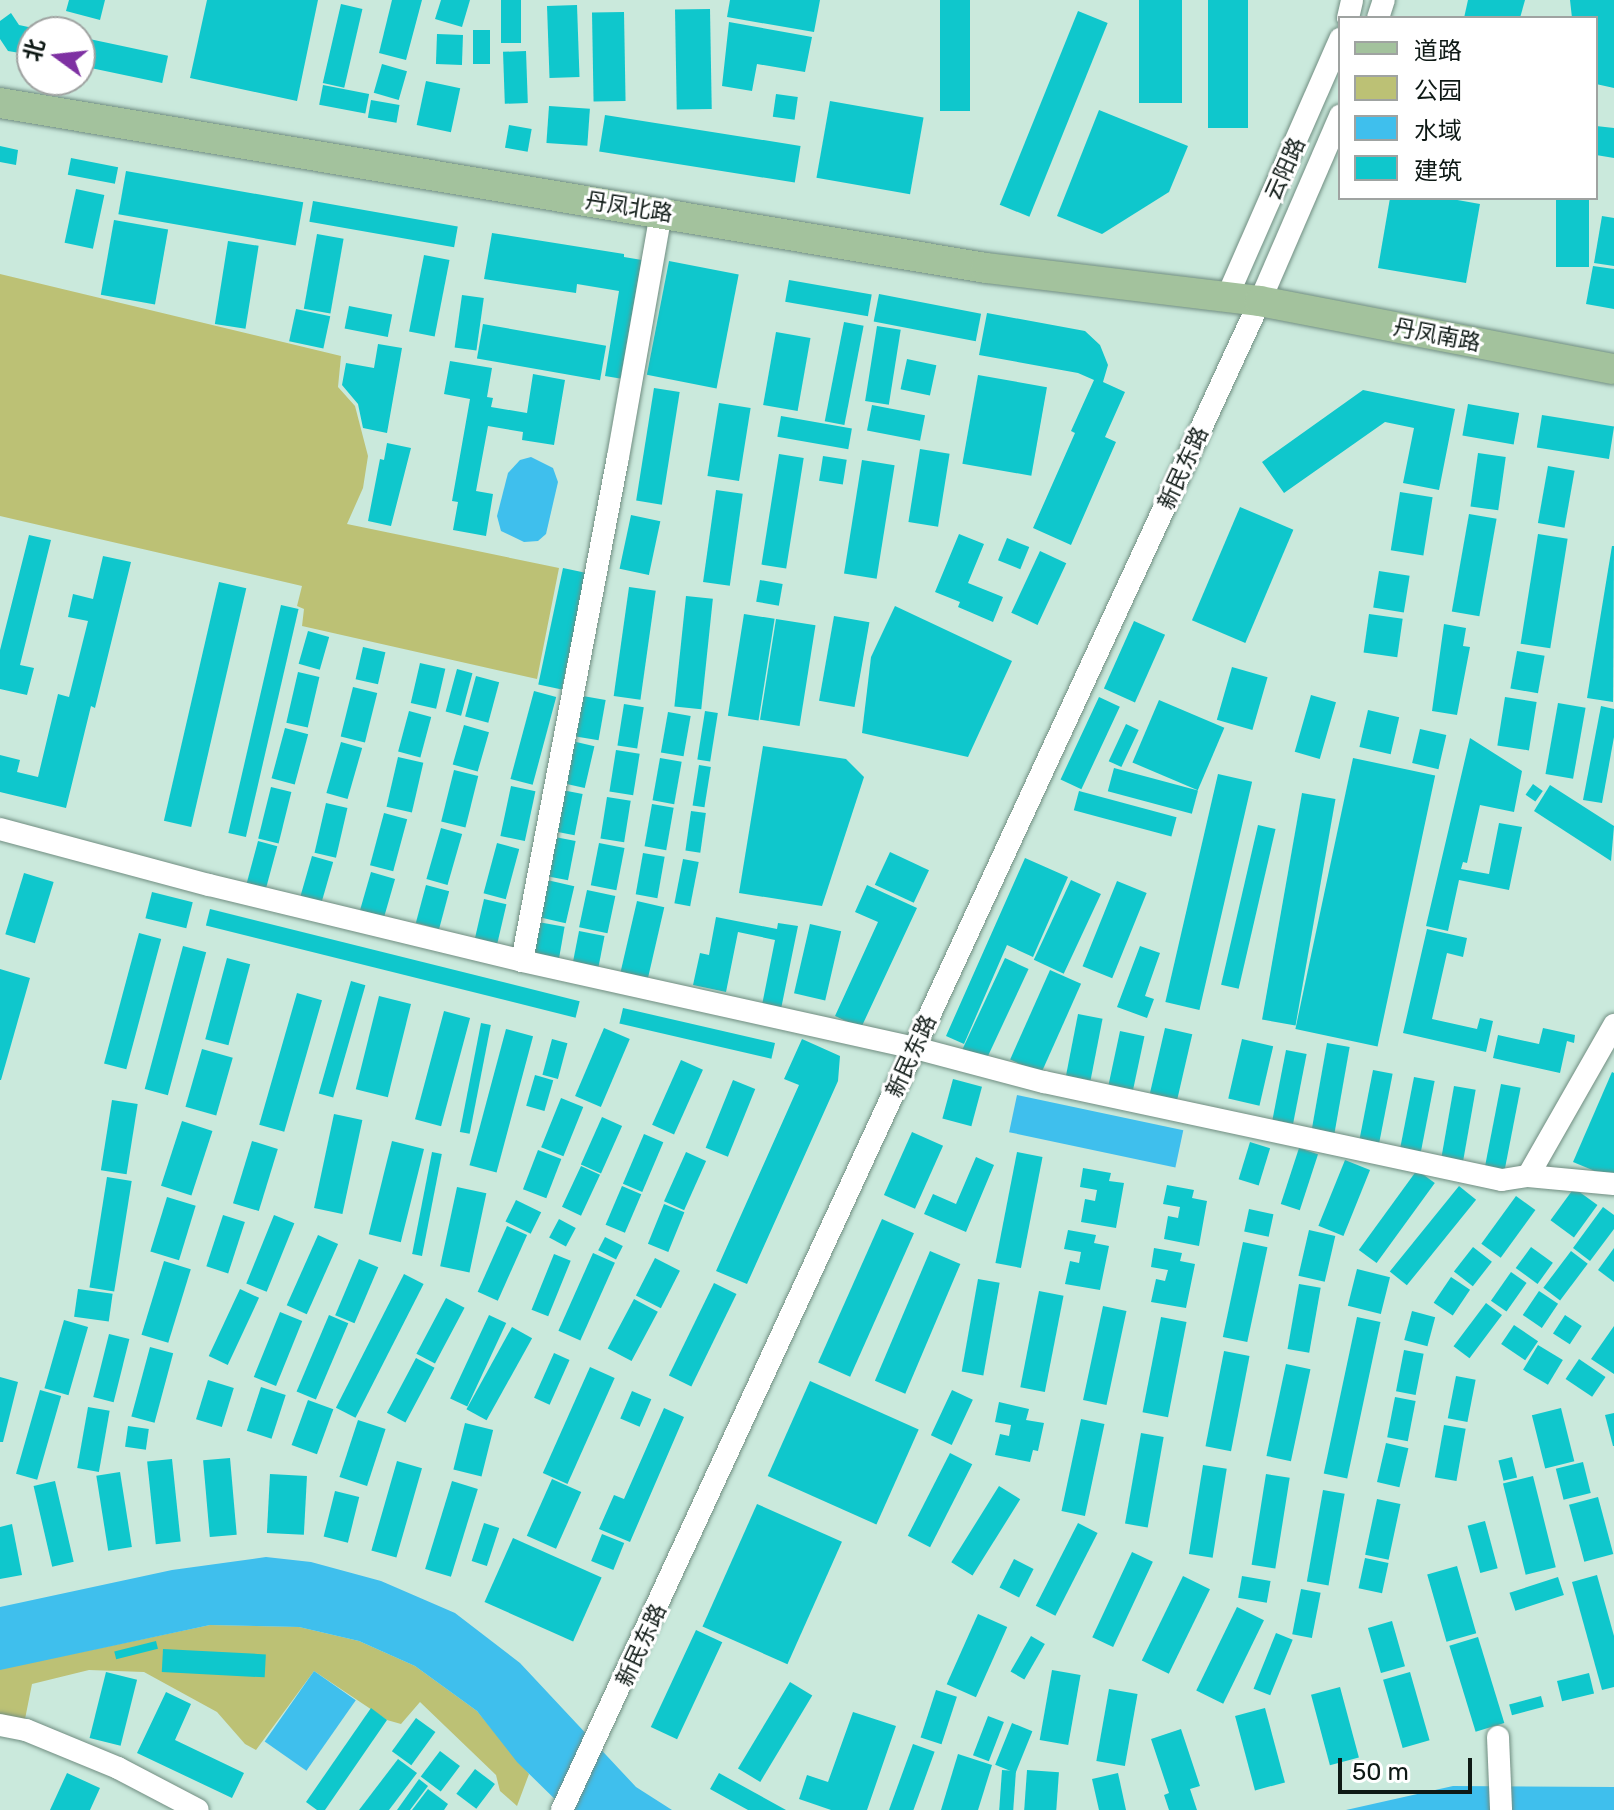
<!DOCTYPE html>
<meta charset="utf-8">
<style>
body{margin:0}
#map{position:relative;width:1614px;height:1810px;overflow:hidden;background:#cae9dc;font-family:Rubik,"Noto Sans SC",sans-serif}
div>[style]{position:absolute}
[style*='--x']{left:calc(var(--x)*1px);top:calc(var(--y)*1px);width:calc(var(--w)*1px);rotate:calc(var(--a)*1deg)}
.green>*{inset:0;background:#bcc175}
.water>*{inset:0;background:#3fbfed;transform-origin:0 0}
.building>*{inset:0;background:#0fc7cc;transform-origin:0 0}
.roads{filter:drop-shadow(0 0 2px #708d81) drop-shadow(0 0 2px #708d81)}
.minor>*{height:22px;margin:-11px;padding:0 11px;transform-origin:11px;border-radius:11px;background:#fff}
.major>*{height:30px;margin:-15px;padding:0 15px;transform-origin:15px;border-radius:15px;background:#a3c29d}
span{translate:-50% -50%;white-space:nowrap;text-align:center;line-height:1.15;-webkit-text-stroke:6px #fff;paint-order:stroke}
.street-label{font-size:22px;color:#0e1915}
.legend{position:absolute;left:1338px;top:16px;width:260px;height:184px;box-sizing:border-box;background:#fff;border:2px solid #9fa3a1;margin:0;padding:10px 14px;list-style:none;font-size:24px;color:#0e1915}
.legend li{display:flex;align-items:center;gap:16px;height:40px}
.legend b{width:40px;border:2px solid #9fa3a1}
.north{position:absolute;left:16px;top:16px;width:80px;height:80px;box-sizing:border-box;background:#fff;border:2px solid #9fa3a1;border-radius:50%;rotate:285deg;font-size:22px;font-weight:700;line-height:32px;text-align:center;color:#0e1915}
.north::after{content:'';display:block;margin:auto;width:28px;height:36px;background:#7e31a2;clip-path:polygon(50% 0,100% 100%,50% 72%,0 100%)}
.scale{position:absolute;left:1338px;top:1758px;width:134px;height:36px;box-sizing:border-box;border:4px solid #0e1915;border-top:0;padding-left:10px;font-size:24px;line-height:28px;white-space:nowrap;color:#0e1915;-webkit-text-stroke:6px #fff;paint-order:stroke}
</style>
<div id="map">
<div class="green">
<div style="clip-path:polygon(0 274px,341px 356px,338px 387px,355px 406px,368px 456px,363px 488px,347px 524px,559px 568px,537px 679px,302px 626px,304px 609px,297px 606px,302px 586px,0 516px)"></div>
<div style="clip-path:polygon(210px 1625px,299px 1627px,359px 1641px,415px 1666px,477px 1711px,529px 1774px,517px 1806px,500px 1791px,496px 1775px,420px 1702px,401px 1724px,387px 1720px,314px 1671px,256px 1750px,245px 1744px,217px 1712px,144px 1672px,89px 1670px,32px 1684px,25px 1719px,0 1721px,0 1669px)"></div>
</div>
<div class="water">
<div style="clip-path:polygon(531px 457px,553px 468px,558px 482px,546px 534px,538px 541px,524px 542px,501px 531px,497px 516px,508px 473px,520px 460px)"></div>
<div style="left:1017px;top:1095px;width:170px;height:38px;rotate:12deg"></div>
<div style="clip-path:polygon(266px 1557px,311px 1562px,381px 1581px,455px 1613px,520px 1663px,636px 1787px,672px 1810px,566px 1810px,517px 1762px,477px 1711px,415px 1666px,359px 1641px,299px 1627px,210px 1625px,0 1670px,0 1607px,172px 1570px)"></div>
<div style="left:314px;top:1671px;width:51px;height:86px;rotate:35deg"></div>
<div style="clip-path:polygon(1453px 1786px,1614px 1787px,1614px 1810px,1346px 1810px)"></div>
</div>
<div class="building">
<div style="clip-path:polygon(69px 0,105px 0,100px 20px,66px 11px)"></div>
<div style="clip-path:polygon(207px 0,318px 0,297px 101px,190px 78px)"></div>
<div style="clip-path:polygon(392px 0,422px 0,406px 60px,379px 53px)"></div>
<div style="clip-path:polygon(441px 0,470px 0,462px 27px,435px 19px)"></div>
<div style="left:501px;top:0;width:20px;height:43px"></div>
<div style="clip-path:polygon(730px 0,820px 0,814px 32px,727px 17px)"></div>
<div style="left:940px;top:0;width:30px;height:111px"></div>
<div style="left:1139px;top:0;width:43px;height:103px"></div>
<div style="left:1208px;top:0;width:40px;height:128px"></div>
<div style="clip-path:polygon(1468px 0,1525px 0,1520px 18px,1464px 18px)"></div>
<div style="clip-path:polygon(1570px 0,1614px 0,1614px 88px,1596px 84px,1596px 18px,1572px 18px)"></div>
<div style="left:341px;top:4px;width:22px;height:81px;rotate:13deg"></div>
<div style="left:577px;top:5px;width:72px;height:30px;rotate:88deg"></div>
<div style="left:710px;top:9px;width:100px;height:35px;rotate:89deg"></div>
<div style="left:1078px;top:11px;width:32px;height:209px;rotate:22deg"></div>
<div style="left:624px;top:12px;width:89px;height:32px;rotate:89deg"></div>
<div style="clip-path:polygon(11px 13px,19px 25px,47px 31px,32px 32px,32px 55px,8px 51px,0 39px,0 21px)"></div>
<div style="clip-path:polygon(729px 22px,812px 37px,805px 72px,757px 64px,752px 91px,722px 86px)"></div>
<div style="left:473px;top:30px;width:17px;height:34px"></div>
<div style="left:437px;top:34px;width:26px;height:30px;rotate:2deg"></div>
<div style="left:80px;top:37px;width:90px;height:28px;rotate:12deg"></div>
<div style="left:526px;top:51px;width:52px;height:23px;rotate:88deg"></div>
<div style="left:382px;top:64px;width:26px;height:30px;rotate:16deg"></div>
<div style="left:426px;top:81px;width:35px;height:45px;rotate:12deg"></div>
<div style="left:323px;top:85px;width:47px;height:20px;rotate:11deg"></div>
<div style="left:776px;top:94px;width:22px;height:23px;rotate:8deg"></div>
<div style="left:371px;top:100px;width:29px;height:18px;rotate:10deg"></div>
<div style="left:830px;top:101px;width:95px;height:78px;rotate:10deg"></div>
<div style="left:549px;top:106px;width:41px;height:37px;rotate:4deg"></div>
<div style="clip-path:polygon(1099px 110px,1188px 146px,1169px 192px,1102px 234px,1057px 216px)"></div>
<div style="left:605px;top:115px;width:198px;height:37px;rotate:9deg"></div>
<div style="left:509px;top:125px;width:23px;height:23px;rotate:10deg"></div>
<div style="clip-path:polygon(1596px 126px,1614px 128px,1614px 158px,1596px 155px)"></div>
<div style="clip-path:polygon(0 146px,18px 150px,16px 165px,0 162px)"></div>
<div style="left:71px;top:158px;width:48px;height:17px;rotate:11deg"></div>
<div style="left:126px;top:171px;width:180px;height:44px;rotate:10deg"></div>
<div style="left:76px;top:189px;width:29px;height:55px;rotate:12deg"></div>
<div style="clip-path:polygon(1390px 198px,1446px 198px,1480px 204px,1466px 283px,1378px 268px)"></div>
<div style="left:1556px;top:198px;width:33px;height:69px"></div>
<div style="left:313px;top:201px;width:147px;height:21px;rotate:10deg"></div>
<div style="clip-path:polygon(1602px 216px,1614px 218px,1614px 266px,1594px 263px)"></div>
<div style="left:114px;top:220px;width:55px;height:76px;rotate:10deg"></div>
<div style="clip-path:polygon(492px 233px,624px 254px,624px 257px,642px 260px,623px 379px,605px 376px,619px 291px,577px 284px,576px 293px,484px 279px)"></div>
<div style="left:317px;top:234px;width:27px;height:76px;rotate:10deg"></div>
<div style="left:228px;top:241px;width:31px;height:84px;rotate:9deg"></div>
<div style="left:424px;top:255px;width:26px;height:78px;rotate:11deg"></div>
<div style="left:669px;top:261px;width:71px;height:116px;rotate:11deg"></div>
<div style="clip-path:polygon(1593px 266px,1614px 269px,1614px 309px,1586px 304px)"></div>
<div style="left:789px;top:280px;width:84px;height:22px;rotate:10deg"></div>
<div style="left:879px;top:294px;width:104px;height:28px;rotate:11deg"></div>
<div style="left:462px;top:295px;width:22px;height:53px;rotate:8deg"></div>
<div style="left:349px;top:306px;width:44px;height:23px;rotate:11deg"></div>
<div style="left:296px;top:309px;width:35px;height:33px;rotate:12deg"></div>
<div style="clip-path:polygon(987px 313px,1085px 331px,1100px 345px,1108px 365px,1103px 382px,1125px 392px,1105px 437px,1116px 442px,1071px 545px,1033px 528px,1075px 433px,1071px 431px,1094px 380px,1078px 373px,979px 355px)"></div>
<div style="left:844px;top:322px;width:20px;height:101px;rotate:11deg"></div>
<div style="left:483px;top:324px;width:125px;height:35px;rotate:10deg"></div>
<div style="left:877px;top:326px;width:24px;height:76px;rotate:9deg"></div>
<div style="left:776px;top:332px;width:35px;height:74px;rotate:10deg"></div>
<div style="clip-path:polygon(378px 344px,402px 348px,387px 433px,363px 428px,358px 404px,342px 385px,346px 363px,374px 368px)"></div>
<div style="left:907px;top:359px;width:30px;height:31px;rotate:12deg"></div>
<div style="clip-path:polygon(450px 361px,492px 368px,487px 397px,493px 398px,491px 407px,527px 413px,533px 374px,565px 380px,554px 445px,522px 440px,523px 432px,488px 426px,476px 491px,493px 494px,486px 536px,453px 530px,458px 502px,452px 501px,470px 399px,444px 394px)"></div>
<div style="left:978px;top:375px;width:70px;height:90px;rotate:10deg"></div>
<div style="left:654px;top:388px;width:26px;height:114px;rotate:9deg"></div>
<div style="clip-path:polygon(1363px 390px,1455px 409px,1439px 490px,1403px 483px,1414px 428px,1385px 422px,1284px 493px,1262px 462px)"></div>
<div style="left:719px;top:403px;width:32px;height:74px;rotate:9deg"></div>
<div style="left:1468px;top:404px;width:52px;height:32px;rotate:10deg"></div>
<div style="left:872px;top:405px;width:54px;height:26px;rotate:11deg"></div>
<div style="left:1542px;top:415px;width:73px;height:33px;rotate:9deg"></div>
<div style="left:781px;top:416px;width:72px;height:21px;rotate:10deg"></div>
<div style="clip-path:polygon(387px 443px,411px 448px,391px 526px,368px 521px,380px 459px,384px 460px)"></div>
<div style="left:920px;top:449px;width:30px;height:74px;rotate:9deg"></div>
<div style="left:1478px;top:453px;width:28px;height:54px;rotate:8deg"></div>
<div style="left:779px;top:454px;width:25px;height:112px;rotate:9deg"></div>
<div style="left:823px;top:456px;width:24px;height:25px;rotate:9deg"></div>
<div style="left:862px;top:460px;width:33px;height:115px;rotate:9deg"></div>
<div style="left:1548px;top:466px;width:27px;height:58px;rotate:10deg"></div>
<div style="left:716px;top:490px;width:27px;height:93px;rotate:8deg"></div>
<div style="left:1400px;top:492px;width:33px;height:59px;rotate:9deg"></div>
<div style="left:1240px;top:507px;width:58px;height:123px;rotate:23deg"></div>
<div style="left:1469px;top:514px;width:28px;height:99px;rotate:10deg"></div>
<div style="left:631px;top:515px;width:30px;height:55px;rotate:12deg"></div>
<div style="clip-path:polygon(959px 534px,984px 544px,968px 583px,1003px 597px,993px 622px,958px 607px,960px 602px,935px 592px)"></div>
<div style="left:1538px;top:534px;width:30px;height:111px;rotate:9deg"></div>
<div style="clip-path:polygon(29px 535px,51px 540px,20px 665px,34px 668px,27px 695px,0 689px,0 650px)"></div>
<div style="left:1007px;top:538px;width:24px;height:24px;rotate:22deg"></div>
<div style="clip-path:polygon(1612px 546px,1614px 546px,1613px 702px,1587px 698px)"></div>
<div style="left:1040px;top:551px;width:29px;height:68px;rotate:25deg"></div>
<div style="clip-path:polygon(103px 556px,131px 562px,95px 708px,91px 706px,66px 808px,0 792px,0 755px,20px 760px,17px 772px,38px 777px,58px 694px,69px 697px,88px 621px,68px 617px,73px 594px,93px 599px)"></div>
<div style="left:563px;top:568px;width:24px;height:119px;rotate:12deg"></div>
<div style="left:1379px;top:571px;width:31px;height:37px;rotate:9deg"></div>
<div style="left:760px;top:580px;width:23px;height:22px;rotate:10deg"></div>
<div style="left:219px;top:582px;width:28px;height:245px;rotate:13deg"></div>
<div style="left:629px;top:587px;width:27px;height:110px;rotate:8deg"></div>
<div style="left:686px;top:596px;width:27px;height:111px;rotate:6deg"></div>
<div style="left:281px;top:605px;width:18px;height:234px;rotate:13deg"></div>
<div style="clip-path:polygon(895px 606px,1012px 661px,968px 757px,862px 733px,871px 657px)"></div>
<div style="left:744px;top:614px;width:31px;height:103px;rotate:9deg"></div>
<div style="left:1369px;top:614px;width:34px;height:39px;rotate:8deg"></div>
<div style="left:834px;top:616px;width:36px;height:86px;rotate:10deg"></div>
<div style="left:776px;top:619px;width:40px;height:102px;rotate:9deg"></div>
<div style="left:1134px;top:621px;width:34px;height:74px;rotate:24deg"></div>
<div style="clip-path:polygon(1444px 624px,1466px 628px,1463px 646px,1470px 647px,1457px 715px,1432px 711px)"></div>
<div style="left:308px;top:631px;width:22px;height:34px;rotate:16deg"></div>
<div style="left:363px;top:647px;width:23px;height:33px;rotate:13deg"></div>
<div style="left:1517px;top:651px;width:28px;height:38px;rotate:10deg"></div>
<div style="left:420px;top:663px;width:26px;height:41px;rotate:13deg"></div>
<div style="left:1232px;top:667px;width:37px;height:55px;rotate:16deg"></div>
<div style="left:457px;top:669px;width:16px;height:44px;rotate:15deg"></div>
<div style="left:298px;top:672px;width:22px;height:52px;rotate:13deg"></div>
<div style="left:476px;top:676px;width:24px;height:42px;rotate:15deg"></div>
<div style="left:353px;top:687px;width:25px;height:51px;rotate:14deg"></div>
<div style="left:534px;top:691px;width:23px;height:91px;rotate:15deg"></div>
<div style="left:1311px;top:695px;width:26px;height:59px;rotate:16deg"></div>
<div style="left:583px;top:696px;width:23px;height:41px;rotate:10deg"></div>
<div style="left:1099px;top:697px;width:23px;height:91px;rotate:25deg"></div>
<div style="left:1505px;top:697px;width:32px;height:49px;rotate:9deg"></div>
<div style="left:1159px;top:700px;width:71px;height:68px;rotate:23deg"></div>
<div style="left:1558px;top:703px;width:28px;height:72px;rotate:10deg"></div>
<div style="left:624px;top:704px;width:20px;height:42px;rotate:9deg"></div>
<div style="clip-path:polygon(1601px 706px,1614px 709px,1614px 737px,1602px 803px,1583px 800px)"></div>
<div style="left:1368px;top:710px;width:32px;height:38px;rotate:13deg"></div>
<div style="left:409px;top:711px;width:23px;height:42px;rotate:15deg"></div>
<div style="left:705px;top:711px;width:13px;height:49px;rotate:9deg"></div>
<div style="left:668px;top:712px;width:23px;height:41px;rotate:10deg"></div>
<div style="left:1126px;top:724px;width:14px;height:41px;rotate:25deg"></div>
<div style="left:464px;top:725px;width:26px;height:41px;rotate:16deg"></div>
<div style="left:285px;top:728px;width:24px;height:52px;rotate:15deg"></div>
<div style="left:1420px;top:729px;width:27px;height:35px;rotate:13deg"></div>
<div style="clip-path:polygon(1470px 738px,1522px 771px,1514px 812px,1480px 805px,1467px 863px,1463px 862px,1461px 869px,1489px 874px,1499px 823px,1522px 827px,1509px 890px,1459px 880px,1448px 931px,1426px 926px)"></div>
<div style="left:572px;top:741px;width:23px;height:43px;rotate:13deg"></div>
<div style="left:341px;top:742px;width:22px;height:53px;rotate:16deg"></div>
<div style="clip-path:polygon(763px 746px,846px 759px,864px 777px,822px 906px,739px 893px)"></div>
<div style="left:616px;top:750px;width:24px;height:42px;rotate:9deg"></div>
<div style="left:398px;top:757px;width:26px;height:51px;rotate:13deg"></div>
<div style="left:660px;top:758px;width:22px;height:43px;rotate:10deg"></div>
<div style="left:1353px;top:758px;width:84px;height:277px;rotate:12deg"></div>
<div style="left:699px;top:765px;width:12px;height:41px;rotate:9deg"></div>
<div style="left:1114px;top:768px;width:87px;height:24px;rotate:15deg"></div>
<div style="left:454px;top:770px;width:25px;height:53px;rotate:14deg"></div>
<div style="left:1218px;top:774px;width:35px;height:234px;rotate:13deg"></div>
<div style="left:1533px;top:784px;width:12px;height:13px;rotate:35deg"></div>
<div style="clip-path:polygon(1550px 785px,1614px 826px,1611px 861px,1534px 811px)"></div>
<div style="left:511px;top:786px;width:25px;height:51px;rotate:12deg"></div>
<div style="left:271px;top:787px;width:21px;height:53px;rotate:14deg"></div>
<div style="left:562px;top:790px;width:21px;height:42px;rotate:11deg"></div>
<div style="left:1079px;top:791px;width:101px;height:20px;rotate:15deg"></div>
<div style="left:1302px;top:793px;width:34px;height:230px;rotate:10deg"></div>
<div style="left:607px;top:797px;width:24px;height:42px;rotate:9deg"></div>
<div style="left:326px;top:803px;width:22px;height:51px;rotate:13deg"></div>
<div style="left:652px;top:804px;width:22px;height:43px;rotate:10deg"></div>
<div style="left:691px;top:811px;width:15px;height:40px;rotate:8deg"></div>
<div style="left:384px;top:813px;width:24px;height:54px;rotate:15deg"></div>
<div style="left:1258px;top:825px;width:18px;height:164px;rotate:13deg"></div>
<div style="left:441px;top:828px;width:22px;height:53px;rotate:16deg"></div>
<div style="left:555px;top:837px;width:21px;height:40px;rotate:11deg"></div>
<div style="left:258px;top:841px;width:20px;height:46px;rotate:15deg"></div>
<div style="left:497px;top:843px;width:23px;height:52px;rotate:15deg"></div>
<div style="left:599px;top:843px;width:26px;height:43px;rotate:11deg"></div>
<div style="left:890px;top:852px;width:43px;height:36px;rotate:25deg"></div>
<div style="left:643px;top:853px;width:22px;height:42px;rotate:10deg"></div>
<div style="left:312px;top:856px;width:22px;height:44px;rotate:16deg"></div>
<div style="clip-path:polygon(1025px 858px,1068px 877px,1033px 957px,1007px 945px,964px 1044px,946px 1036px)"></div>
<div style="left:683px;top:859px;width:16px;height:45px;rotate:11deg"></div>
<div style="left:371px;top:872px;width:25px;height:42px;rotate:16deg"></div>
<div style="left:24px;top:873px;width:31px;height:64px;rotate:17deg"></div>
<div style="left:547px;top:880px;width:28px;height:38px;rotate:13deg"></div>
<div style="left:1071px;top:880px;width:33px;height:88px;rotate:25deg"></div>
<div style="left:1117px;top:881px;width:32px;height:92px;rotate:22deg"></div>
<div style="left:426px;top:885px;width:24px;height:39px;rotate:15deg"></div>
<div style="clip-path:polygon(867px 885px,917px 908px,861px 1028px,835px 1016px,878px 922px,855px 912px)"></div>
<div style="left:587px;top:890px;width:29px;height:38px;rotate:12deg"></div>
<div style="left:152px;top:892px;width:42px;height:27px;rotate:14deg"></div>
<div style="left:484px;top:899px;width:23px;height:42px;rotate:13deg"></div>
<div style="left:637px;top:901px;width:28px;height:74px;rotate:13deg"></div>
<div style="left:210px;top:909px;width:381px;height:17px;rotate:14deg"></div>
<div style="clip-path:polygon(716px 917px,777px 929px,778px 923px,798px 926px,781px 1009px,762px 1005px,775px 940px,738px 932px,726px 992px,693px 985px,700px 953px,709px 955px)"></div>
<div style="left:538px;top:922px;width:27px;height:35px;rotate:10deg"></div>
<div style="left:810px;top:924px;width:32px;height:71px;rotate:13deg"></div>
<div style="clip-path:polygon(1427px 929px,1467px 938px,1463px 957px,1447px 953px,1432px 1019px,1477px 1029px,1480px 1018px,1493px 1021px,1486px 1052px,1403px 1033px)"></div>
<div style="left:579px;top:931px;width:26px;height:35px;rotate:11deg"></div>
<div style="left:139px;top:933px;width:23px;height:135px;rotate:15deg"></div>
<div style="left:183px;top:946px;width:24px;height:148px;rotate:15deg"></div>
<div style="clip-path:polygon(1140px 946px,1160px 953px,1145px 996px,1154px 999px,1147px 1018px,1117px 1007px)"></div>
<div style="left:227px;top:958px;width:24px;height:84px;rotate:15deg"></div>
<div style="left:1005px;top:958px;width:26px;height:101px;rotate:25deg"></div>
<div style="clip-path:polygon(0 969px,30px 978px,1px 1080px,0 1080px)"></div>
<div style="left:1050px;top:970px;width:34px;height:98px;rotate:24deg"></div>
<div style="left:351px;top:981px;width:15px;height:117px;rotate:16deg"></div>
<div style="left:297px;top:993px;width:26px;height:137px;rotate:16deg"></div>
<div style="left:379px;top:996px;width:33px;height:96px;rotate:14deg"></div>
<div style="left:623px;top:1008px;width:156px;height:16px;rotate:13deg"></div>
<div style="left:444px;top:1011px;width:27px;height:112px;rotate:15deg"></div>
<div style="left:1078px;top:1014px;width:25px;height:63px;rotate:11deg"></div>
<div style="left:481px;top:1023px;width:10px;height:111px;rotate:11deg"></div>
<div style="left:604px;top:1028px;width:28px;height:74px;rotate:23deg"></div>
<div style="left:1165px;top:1028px;width:28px;height:71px;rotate:13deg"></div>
<div style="clip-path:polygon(1543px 1028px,1575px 1035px,1574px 1043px,1567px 1041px,1560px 1073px,1493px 1058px,1498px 1035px,1539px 1044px)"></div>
<div style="left:506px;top:1029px;width:28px;height:141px;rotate:15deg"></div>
<div style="left:1120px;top:1031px;width:25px;height:56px;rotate:12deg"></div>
<div style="left:552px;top:1039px;width:16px;height:37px;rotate:15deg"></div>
<div style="clip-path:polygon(802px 1039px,840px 1056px,838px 1081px,747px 1284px,716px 1271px,799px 1085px,784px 1079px)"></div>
<div style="left:1242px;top:1039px;width:32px;height:61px;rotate:13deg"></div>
<div style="left:1327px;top:1043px;width:23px;height:89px;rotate:10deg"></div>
<div style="left:202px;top:1049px;width:32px;height:60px;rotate:16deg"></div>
<div style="left:1286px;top:1050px;width:21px;height:71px;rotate:11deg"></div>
<div style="left:681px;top:1060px;width:24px;height:71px;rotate:24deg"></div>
<div style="left:1373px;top:1070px;width:20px;height:72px;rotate:11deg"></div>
<div style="clip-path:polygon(1612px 1072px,1614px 1073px,1614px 1179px,1573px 1162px)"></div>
<div style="left:535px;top:1075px;width:19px;height:32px;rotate:16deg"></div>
<div style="left:1414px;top:1077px;width:21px;height:73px;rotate:11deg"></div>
<div style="left:953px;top:1079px;width:30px;height:41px;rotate:15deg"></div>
<div style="left:733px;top:1080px;width:24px;height:73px;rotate:22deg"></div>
<div style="left:1501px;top:1084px;width:20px;height:84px;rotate:11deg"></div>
<div style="left:1454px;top:1086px;width:22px;height:74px;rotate:10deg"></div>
<div style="left:561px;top:1098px;width:24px;height:53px;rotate:22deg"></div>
<div style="left:112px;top:1100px;width:26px;height:71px;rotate:9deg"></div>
<div style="left:334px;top:1114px;width:29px;height:96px;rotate:12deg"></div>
<div style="left:602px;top:1117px;width:22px;height:52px;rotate:24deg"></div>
<div style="left:182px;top:1121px;width:32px;height:68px;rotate:18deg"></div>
<div style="left:912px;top:1132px;width:34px;height:69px;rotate:24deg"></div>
<div style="left:644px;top:1134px;width:21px;height:54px;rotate:23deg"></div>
<div style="left:252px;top:1141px;width:27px;height:65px;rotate:17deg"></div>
<div style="left:392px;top:1141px;width:33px;height:96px;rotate:14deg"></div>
<div style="left:1250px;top:1142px;width:21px;height:39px;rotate:17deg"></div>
<div style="left:1299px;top:1148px;width:20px;height:59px;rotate:18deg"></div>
<div style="left:538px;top:1150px;width:25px;height:42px;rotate:21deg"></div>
<div style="left:432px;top:1152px;width:10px;height:104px;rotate:11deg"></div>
<div style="left:686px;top:1152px;width:22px;height:54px;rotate:24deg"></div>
<div style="left:1017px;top:1152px;width:26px;height:113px;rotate:11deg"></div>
<div style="clip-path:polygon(976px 1157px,994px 1165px,966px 1232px,924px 1214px,933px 1194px,956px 1204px)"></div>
<div style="left:1345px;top:1160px;width:27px;height:71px;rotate:22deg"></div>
<div style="left:581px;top:1166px;width:21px;height:45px;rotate:25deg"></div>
<div style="clip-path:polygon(1083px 1168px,1111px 1173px,1109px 1181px,1124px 1183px,1116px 1228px,1081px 1222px,1085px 1199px,1095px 1201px,1097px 1190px,1080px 1187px)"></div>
<div style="left:1417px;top:1170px;width:22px;height:99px;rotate:36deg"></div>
<div style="left:107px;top:1177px;width:25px;height:112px;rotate:9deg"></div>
<div style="clip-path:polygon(1167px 1185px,1194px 1190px,1192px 1198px,1207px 1201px,1199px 1246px,1164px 1239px,1168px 1216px,1178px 1218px,1180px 1207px,1163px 1204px)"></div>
<div style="left:622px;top:1186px;width:21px;height:42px;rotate:23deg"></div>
<div style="left:1459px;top:1186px;width:22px;height:110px;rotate:39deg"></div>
<div style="left:457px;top:1187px;width:30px;height:81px;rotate:12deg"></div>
<div style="left:1574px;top:1188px;width:29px;height:40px;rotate:36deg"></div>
<div style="left:1516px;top:1196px;width:24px;height:59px;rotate:36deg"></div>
<div style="left:167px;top:1197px;width:30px;height:57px;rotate:17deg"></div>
<div style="left:516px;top:1200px;width:28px;height:24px;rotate:26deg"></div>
<div style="left:664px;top:1204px;width:22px;height:43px;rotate:22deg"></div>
<div style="clip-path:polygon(1603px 1207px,1614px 1215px,1614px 1229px,1590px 1261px,1573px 1248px)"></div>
<div style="left:1249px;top:1209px;width:25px;height:23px;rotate:12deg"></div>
<div style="left:223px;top:1215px;width:23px;height:54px;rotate:18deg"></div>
<div style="left:274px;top:1215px;width:22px;height:74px;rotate:22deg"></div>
<div style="left:559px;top:1219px;width:19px;height:21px;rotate:28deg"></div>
<div style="left:882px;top:1219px;width:35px;height:157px;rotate:24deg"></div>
<div style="left:507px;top:1226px;width:22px;height:72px;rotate:24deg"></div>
<div style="clip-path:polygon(1068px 1230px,1096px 1235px,1094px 1243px,1109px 1246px,1100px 1290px,1065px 1284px,1070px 1261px,1079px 1263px,1081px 1252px,1064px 1249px)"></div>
<div style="left:1309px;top:1230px;width:27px;height:47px;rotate:13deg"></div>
<div style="left:318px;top:1235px;width:22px;height:77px;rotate:24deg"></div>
<div style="left:605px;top:1237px;width:20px;height:15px;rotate:27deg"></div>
<div style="left:1243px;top:1242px;width:25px;height:97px;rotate:12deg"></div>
<div style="left:1473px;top:1247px;width:24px;height:31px;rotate:38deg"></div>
<div style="left:1531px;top:1247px;width:27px;height:26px;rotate:36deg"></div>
<div style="clip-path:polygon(1154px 1248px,1182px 1253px,1180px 1261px,1195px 1264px,1186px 1308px,1151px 1302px,1156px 1279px,1165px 1281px,1168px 1270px,1151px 1267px)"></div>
<div style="clip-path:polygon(1614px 1248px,1614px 1282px,1598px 1270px)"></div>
<div style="left:930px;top:1251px;width:33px;height:141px;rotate:23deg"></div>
<div style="left:1571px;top:1251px;width:21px;height:46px;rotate:37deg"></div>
<div style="left:593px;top:1253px;width:24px;height:85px;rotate:24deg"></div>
<div style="left:554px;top:1254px;width:18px;height:60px;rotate:22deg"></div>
<div style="left:655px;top:1258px;width:28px;height:42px;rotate:27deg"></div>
<div style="left:359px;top:1259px;width:21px;height:61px;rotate:23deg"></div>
<div style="left:164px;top:1261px;width:28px;height:77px;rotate:17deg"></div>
<div style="left:1357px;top:1269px;width:34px;height:38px;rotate:14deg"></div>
<div style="left:1511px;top:1272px;width:19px;height:35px;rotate:35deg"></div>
<div style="left:404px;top:1274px;width:22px;height:150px;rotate:27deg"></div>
<div style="left:1451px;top:1277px;width:23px;height:31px;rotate:34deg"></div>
<div style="left:978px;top:1279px;width:22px;height:94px;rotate:10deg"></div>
<div style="left:714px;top:1283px;width:25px;height:103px;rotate:26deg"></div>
<div style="left:1299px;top:1284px;width:22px;height:66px;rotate:10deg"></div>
<div style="left:78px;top:1289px;width:35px;height:28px;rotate:8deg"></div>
<div style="left:240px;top:1289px;width:21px;height:74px;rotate:25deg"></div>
<div style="left:1039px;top:1291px;width:25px;height:98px;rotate:11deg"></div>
<div style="left:1539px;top:1291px;width:23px;height:29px;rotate:34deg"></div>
<div style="left:446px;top:1298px;width:21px;height:63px;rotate:28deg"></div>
<div style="left:634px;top:1299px;width:27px;height:56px;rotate:28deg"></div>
<div style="left:1486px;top:1303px;width:20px;height:54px;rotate:37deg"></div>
<div style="left:1103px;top:1306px;width:24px;height:96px;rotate:12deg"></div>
<div style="left:1412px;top:1311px;width:24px;height:30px;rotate:15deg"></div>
<div style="left:280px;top:1312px;width:24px;height:70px;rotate:22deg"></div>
<div style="left:329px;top:1315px;width:21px;height:83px;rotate:23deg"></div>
<div style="left:489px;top:1315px;width:19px;height:92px;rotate:25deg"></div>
<div style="left:1565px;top:1315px;width:20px;height:22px;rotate:33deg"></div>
<div style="left:1161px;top:1317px;width:26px;height:97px;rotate:11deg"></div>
<div style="left:1357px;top:1317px;width:24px;height:160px;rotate:12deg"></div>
<div style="left:64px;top:1320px;width:25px;height:71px;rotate:16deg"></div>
<div style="left:1514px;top:1325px;width:29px;height:23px;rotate:34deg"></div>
<div style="clip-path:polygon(1614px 1326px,1614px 1374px,1591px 1359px)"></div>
<div style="left:512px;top:1327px;width:23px;height:94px;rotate:29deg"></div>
<div style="left:109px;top:1334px;width:21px;height:65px;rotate:14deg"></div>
<div style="left:1538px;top:1345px;width:29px;height:29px;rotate:31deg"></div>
<div style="left:150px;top:1347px;width:24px;height:72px;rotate:15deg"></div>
<div style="left:1404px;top:1350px;width:20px;height:42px;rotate:11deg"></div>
<div style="left:1224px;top:1351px;width:26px;height:97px;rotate:11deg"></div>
<div style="left:554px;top:1353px;width:17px;height:49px;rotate:24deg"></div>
<div style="left:416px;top:1358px;width:21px;height:62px;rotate:28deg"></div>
<div style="left:1579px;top:1359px;width:32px;height:24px;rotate:34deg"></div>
<div style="left:1286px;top:1364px;width:25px;height:94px;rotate:12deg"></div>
<div style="left:590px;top:1367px;width:27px;height:116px;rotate:24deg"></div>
<div style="left:1456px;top:1376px;width:20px;height:43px;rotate:11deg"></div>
<div style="clip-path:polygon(0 1377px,18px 1382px,3px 1442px,0 1442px)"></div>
<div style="left:208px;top:1380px;width:27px;height:41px;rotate:17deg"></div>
<div style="left:810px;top:1381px;width:119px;height:104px;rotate:24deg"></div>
<div style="left:261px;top:1387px;width:26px;height:46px;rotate:18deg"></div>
<div style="left:40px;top:1390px;width:22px;height:87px;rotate:16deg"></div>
<div style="left:952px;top:1390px;width:23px;height:50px;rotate:25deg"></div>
<div style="left:632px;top:1391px;width:21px;height:30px;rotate:23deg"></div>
<div style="left:1395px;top:1397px;width:21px;height:41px;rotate:11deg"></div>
<div style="left:308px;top:1400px;width:27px;height:48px;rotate:20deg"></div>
<div style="clip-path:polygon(999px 1402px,1029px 1409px,1026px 1420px,1044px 1423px,1038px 1451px,1033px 1450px,1030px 1462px,995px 1455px,1000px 1434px,1009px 1436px,1011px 1425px,995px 1422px)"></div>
<div style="left:88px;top:1407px;width:22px;height:62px;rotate:10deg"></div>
<div style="clip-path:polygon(664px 1408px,684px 1417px,630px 1542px,599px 1529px,614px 1495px,624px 1499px)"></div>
<div style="left:1561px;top:1408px;width:55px;height:30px;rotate:76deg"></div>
<div style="clip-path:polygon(1614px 1413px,1614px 1446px,1613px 1446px,1605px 1415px)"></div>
<div style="left:1081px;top:1419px;width:24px;height:94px;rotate:12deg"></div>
<div style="left:358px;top:1420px;width:29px;height:60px;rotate:18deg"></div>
<div style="left:465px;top:1423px;width:29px;height:48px;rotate:14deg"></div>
<div style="left:1444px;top:1425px;width:22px;height:53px;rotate:10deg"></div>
<div style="left:128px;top:1426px;width:21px;height:21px;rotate:8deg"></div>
<div style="left:1141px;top:1433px;width:23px;height:92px;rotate:10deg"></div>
<div style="left:1386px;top:1443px;width:23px;height:40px;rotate:13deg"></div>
<div style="left:950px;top:1453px;width:25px;height:93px;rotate:27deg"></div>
<div style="left:1512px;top:1457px;width:21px;height:14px;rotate:76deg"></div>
<div style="left:230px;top:1458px;width:77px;height:27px;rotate:85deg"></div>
<div style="left:172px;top:1459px;width:83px;height:25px;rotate:84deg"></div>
<div style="left:397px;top:1461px;width:26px;height:93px;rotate:16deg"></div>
<div style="left:1583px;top:1462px;width:32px;height:28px;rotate:76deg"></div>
<div style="left:1203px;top:1465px;width:24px;height:90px;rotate:9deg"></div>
<div style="left:120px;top:1472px;width:76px;height:24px;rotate:81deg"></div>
<div style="left:270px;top:1474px;width:37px;height:59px;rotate:3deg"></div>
<div style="left:1266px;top:1474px;width:24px;height:92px;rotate:9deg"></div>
<div style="left:1533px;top:1476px;width:94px;height:31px;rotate:76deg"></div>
<div style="left:552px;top:1479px;width:32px;height:62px;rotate:24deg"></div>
<div style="left:55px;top:1481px;width:83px;height:22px;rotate:77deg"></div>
<div style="left:452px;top:1481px;width:27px;height:92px;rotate:17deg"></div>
<div style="left:999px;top:1486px;width:25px;height:90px;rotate:32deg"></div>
<div style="left:1323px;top:1490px;width:22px;height:93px;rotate:10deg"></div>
<div style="left:335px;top:1491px;width:25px;height:47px;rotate:14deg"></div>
<div style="left:1598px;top:1497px;width:59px;height:30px;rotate:75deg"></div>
<div style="left:1377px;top:1499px;width:24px;height:57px;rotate:12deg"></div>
<div style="left:757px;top:1504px;width:93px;height:134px;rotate:24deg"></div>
<div style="left:1485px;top:1521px;width:49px;height:18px;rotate:75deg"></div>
<div style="left:484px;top:1523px;width:16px;height:40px;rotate:18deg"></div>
<div style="left:1078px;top:1523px;width:22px;height:93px;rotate:27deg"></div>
<div style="clip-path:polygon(12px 1524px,22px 1575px,0 1579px,0 1527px)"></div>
<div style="left:602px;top:1534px;width:24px;height:29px;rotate:22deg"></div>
<div style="left:513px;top:1538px;width:97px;height:70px;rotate:24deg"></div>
<div style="left:1132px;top:1552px;width:23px;height:94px;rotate:25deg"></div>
<div style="left:1365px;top:1558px;width:24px;height:31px;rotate:12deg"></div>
<div style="left:1014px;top:1559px;width:22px;height:32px;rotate:27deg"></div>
<div style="left:1457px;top:1566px;width:70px;height:31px;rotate:74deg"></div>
<div style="clip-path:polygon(1597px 1575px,1614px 1636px,1614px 1687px,1602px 1690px,1572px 1582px)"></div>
<div style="left:1183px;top:1576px;width:30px;height:94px;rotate:26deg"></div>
<div style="left:1242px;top:1576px;width:29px;height:22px;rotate:10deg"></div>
<div style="left:1558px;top:1577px;width:19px;height:51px;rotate:72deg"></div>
<div style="left:1301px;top:1589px;width:20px;height:46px;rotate:11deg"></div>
<div style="left:1237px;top:1607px;width:30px;height:93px;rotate:26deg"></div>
<div style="left:978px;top:1614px;width:32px;height:77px;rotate:24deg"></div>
<div style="left:1392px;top:1621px;width:47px;height:25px;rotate:74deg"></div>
<div style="left:696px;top:1630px;width:29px;height:107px;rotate:25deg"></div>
<div style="left:1276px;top:1633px;width:18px;height:60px;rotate:22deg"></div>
<div style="left:1031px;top:1636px;width:16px;height:41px;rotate:30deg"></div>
<div style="left:1478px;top:1637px;width:90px;height:30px;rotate:73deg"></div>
<div style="left:156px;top:1641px;width:8px;height:43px;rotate:76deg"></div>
<div style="left:163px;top:1649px;width:103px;height:23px;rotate:3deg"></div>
<div style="left:1052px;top:1670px;width:29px;height:71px;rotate:10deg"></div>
<div style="left:106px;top:1672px;width:32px;height:68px;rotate:14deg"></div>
<div style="left:1410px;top:1672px;width:71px;height:28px;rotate:74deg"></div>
<div style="left:1589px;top:1673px;width:21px;height:33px;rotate:76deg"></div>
<div style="left:790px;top:1682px;width:26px;height:101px;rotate:31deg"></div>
<div style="left:1340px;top:1687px;width:73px;height:30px;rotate:75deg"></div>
<div style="left:1109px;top:1689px;width:29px;height:73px;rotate:10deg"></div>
<div style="left:936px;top:1690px;width:22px;height:50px;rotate:18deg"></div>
<div style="clip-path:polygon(166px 1692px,191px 1704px,175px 1740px,244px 1773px,232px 1798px,137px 1753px)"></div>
<div style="left:1541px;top:1696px;width:11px;height:33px;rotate:75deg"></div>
<div style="clip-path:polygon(371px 1708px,387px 1720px,325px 1810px,317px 1810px,306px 1802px)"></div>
<div style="left:1265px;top:1708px;width:77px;height:31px;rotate:75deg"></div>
<div style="clip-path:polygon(853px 1712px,896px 1726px,867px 1810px,831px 1810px,799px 1799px,807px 1775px,828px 1782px)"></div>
<div style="left:988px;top:1716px;width:17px;height:42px;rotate:21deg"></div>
<div style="left:416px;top:1718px;width:24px;height:41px;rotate:36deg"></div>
<div style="left:1012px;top:1723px;width:22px;height:45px;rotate:22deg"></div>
<div style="clip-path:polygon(1181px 1729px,1200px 1786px,1190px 1789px,1197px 1810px,1169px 1810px,1164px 1795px,1169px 1793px,1151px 1739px)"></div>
<div style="left:913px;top:1744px;width:23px;height:70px;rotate:20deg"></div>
<div style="left:440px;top:1751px;width:25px;height:32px;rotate:37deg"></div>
<div style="clip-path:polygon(958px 1754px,992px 1765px,978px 1810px,941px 1810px)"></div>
<div style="clip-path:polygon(398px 1759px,417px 1773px,389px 1810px,359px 1810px)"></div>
<div style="left:475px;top:1769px;width:25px;height:31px;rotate:37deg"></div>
<div style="left:1002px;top:1770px;width:14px;height:40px;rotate:4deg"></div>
<div style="left:1027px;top:1770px;width:32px;height:40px;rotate:4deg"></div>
<div style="clip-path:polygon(67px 1773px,100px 1788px,90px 1810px,50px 1810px)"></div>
<div style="clip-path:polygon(719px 1773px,786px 1810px,748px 1810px,710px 1789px)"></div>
<div style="clip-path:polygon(1118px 1773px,1126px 1810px,1099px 1810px,1092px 1779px)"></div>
<div style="clip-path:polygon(419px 1779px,428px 1786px,410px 1810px,397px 1810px)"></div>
<div style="clip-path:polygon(428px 1789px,448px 1804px,444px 1810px,412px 1810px)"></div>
</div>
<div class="roads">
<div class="minor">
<div style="--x:1348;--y:18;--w:18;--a:-77"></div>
<div style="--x:1378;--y:18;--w:19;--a:-72"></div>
<div style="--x:1227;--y:297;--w:282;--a:-66.3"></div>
<div style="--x:0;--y:829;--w:216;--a:15"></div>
<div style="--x:209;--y:885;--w:322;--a:13.6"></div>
<div style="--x:522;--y:961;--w:403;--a:12.5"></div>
<div style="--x:915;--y:1048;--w:133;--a:14.8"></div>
<div style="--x:1044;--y:1082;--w:468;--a:12.1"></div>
<div style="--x:1502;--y:1180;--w:26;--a:-9"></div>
<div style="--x:1528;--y:1176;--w:174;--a:-60.3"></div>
<div style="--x:522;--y:961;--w:513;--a:-79.22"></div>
<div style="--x:618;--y:457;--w:248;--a:-80"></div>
<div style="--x:1528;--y:1176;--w:86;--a:5.3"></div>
<div style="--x:0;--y:1725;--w:26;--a:11"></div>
<div style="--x:26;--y:1730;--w:100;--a:22.4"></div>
<div style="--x:118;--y:1768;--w:90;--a:27.7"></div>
<div style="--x:1498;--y:1737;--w:73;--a:87.6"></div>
<div style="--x:562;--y:1810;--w:1663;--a:-65.18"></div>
<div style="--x:1260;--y:301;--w:202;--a:-66.6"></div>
</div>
<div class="major">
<div style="--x:0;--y:103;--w:1000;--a:9.5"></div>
<div style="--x:986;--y:268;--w:276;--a:6.9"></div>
<div style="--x:1260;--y:301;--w:360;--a:10.9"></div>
</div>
</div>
<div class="street-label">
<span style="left:1285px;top:169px;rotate:-66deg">云阳路</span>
<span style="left:629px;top:207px;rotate:9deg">丹凤北路</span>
<span style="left:1437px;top:335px;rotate:11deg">丹凤南路</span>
<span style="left:1183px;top:468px;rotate:-65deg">新民东路</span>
<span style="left:911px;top:1056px;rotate:-65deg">新民东路</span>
<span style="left:641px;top:1645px;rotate:-65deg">新民东路</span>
</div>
<ul class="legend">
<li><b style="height:10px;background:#a3c29d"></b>道路</li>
<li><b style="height:22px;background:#bcc175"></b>公园</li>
<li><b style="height:22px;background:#3fbfed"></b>水域</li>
<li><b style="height:22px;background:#0fc7cc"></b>建筑</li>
</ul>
<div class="north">北</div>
<div class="scale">50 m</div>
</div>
